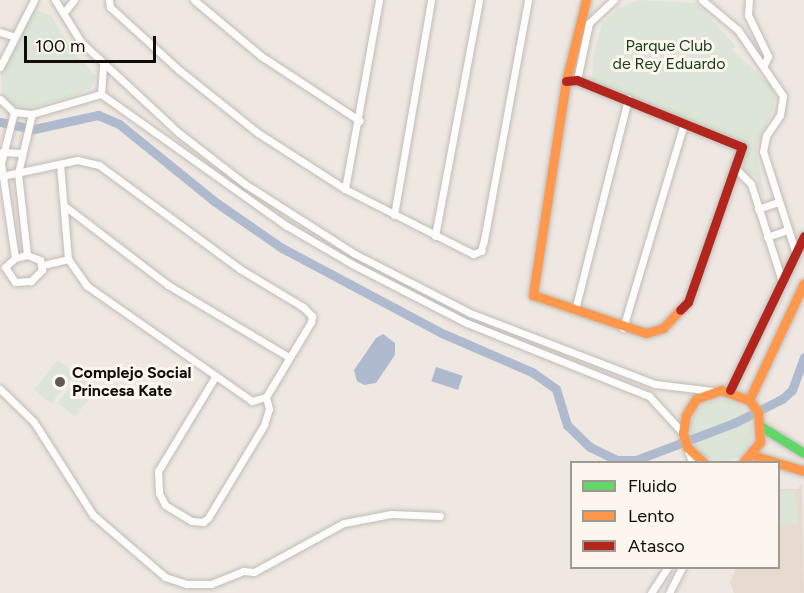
<!DOCTYPE html>
<style>
body{margin:0}
#map{position:relative;width:804px;height:593px;overflow:hidden;background:#efe8e2;font-family:Figtree,sans-serif}
div>[style]{position:absolute}
[style*='--x']{left:calc(var(--x)*1px);top:calc(var(--y)*1px);width:calc(var(--w)*1px);rotate:calc(var(--a)*1deg)}
.built>*{inset:0;background:#e7dbcf}
.green>*{inset:0;background:#dce5d7;transform-origin:0 0}
.round{border-radius:50%}
.water>*{inset:0;background:#afbace;transform-origin:0 0}
.canal>*{height:9px;margin:-4.5px;padding:0 4.5px;transform-origin:4.5px;border-radius:4.5px;background:#afbace}
.roads{filter:drop-shadow(0 0 2px #c0bbb6) drop-shadow(0 0 2px #c0bbb6)}
.street>*{height:7px;margin:-3.5px;padding:0 3.5px;transform-origin:3.5px;border-radius:3.5px;background:#fdfcfb}
.fast>*{height:9px;margin:-4.5px;padding:0 4.5px;transform-origin:4.5px;border-radius:4.5px;background:#63d668}
.slow>*{height:9px;margin:-4.5px;padding:0 4.5px;transform-origin:4.5px;border-radius:4.5px;background:#ff974d}
.jam>*{height:9px;margin:-4.5px;padding:0 4.5px;transform-origin:4.5px;border-radius:4.5px;background:#b3261e}
.dots>*{width:16px;height:16px;translate:-50% -50%;box-sizing:border-box;border:3px solid #fdf6ef;border-radius:50%}
span{translate:-50% -50%;white-space:nowrap;text-align:center;line-height:1.15;-webkit-text-stroke:6px #fdf6ef;paint-order:stroke}
.park-label{font-size:16px;color:#15411d}
.poi-label{font-size:16px;color:#110d09;font-weight:700}
.left{translate:0 -50%;text-align:left}
.legend{position:absolute;left:570px;top:461px;width:210px;height:108px;box-sizing:border-box;background:#fdf6ef;border:2px solid #9f9993;margin:0;padding:8px 10px;list-style:none;font-size:18px;color:#110d09}
.legend li{display:flex;align-items:center;gap:12px;height:30px}
.legend b{width:30px;border:2px solid #9f9993}
.scale{position:absolute;left:24px;top:36px;width:132px;height:27px;box-sizing:border-box;border:3px solid #110d09;border-top:0;padding-left:8px;font-size:18px;line-height:21px;white-space:nowrap;color:#110d09;-webkit-text-stroke:4px #fdf6ef;paint-order:stroke}
</style>
<div id="map">
<div class="built">
<div style="clip-path:polygon(802px 483px,804px 593px,734px 593px,730px 582px,736px 568px,778px 568px,779px 489px,798px 489px)"></div>
</div>
<div class="green">
<div style="clip-path:polygon(638px 0,696px 3px,736px 46px,732px 50px,770px 84px,775px 96px,773px 111px,756px 147px,765px 199px,755px 176px,742px 170px,747px 149px,592px 84px,593px 56px,602px 23px,618px 9px)"></div>
<div style="clip-path:polygon(35px 10px,51px 15px,70px 47px,96px 77px,91px 88px,78px 94px,26px 110px,11px 105px,2px 94px,1px 74px,22px 27px)"></div>
<div style="left:58px;top:360px;width:22px;height:38px;rotate:39deg"></div>
<div style="left:81px;top:374px;width:22px;height:37px;rotate:39deg"></div>
<div class="round" style="left:690px;top:400px;width:62px;height:62px"></div>
<div style="clip-path:polygon(795px 490px,798px 524px,779px 525px,779px 491px)"></div>
</div>
<div class="water">
<div style="clip-path:polygon(383px 334px,395px 343px,395px 355px,376px 383px,364px 385px,357px 381px,354px 370px,376px 338px)"></div>
<div style="left:436px;top:367px;width:28px;height:15px;rotate:18deg"></div>
</div>
<div class="canal">
<div style="--x:0;--y:122;--w:35;--a:12"></div>
<div style="--x:34;--y:129;--w:66;--a:-12.3"></div>
<div style="--x:98;--y:115;--w:23;--a:23"></div>
<div style="--x:119;--y:124;--w:122;--a:39"></div>
<div style="--x:214;--y:201;--w:83;--a:34.7"></div>
<div style="--x:282;--y:248;--w:183;--a:28"></div>
<div style="--x:444;--y:334;--w:96;--a:23.4"></div>
<div style="--x:532;--y:372;--w:29;--a:35"></div>
<div style="--x:556;--y:389;--w:38;--a:73"></div>
<div style="--x:567;--y:425;--w:32;--a:44"></div>
<div style="--x:590;--y:447;--w:30;--a:26"></div>
<div style="--x:617;--y:460;--w:19;--a:0"></div>
<div style="--x:636;--y:460;--w:105;--a:-20.7"></div>
<div style="--x:734;--y:423;--w:54;--a:-26.6"></div>
<div style="--x:782;--y:399;--w:13;--a:-42"></div>
<div style="--x:792;--y:390;--w:35;--a:-70"></div>
</div>
<div class="roads">
<div class="street">
<div style="--x:55;--y:0;--w:49;--a:58.2"></div>
<div style="--x:81;--y:42;--w:134;--a:42.9"></div>
<div style="--x:179;--y:133;--w:83;--a:37.7"></div>
<div style="--x:245;--y:184;--w:130;--a:32.5"></div>
<div style="--x:355;--y:254;--w:129;--a:27.2"></div>
<div style="--x:470;--y:313;--w:198;--a:21"></div>
<div style="--x:655;--y:384;--w:58;--a:6.9"></div>
<div style="--x:109;--y:0;--w:7;--a:82"></div>
<div style="--x:110;--y:7;--w:93;--a:42.4"></div>
<div style="--x:179;--y:70;--w:101;--a:38.6"></div>
<div style="--x:258;--y:133;--w:103;--a:32.8"></div>
<div style="--x:345;--y:189;--w:144;--a:26.9"></div>
<div style="--x:473;--y:254;--w:9;--a:-21"></div>
<div style="--x:481;--y:251;--w:11;--a:-75"></div>
<div style="--x:484;--y:240;--w:244;--a:-79.6"></div>
<div style="--x:194;--y:0;--w:87;--a:39.9"></div>
<div style="--x:261;--y:56;--w:118;--a:33.3"></div>
<div style="--x:702;--y:0;--w:47;--a:39.8"></div>
<div style="--x:738;--y:30;--w:80;--a:55.7"></div>
<div style="--x:783;--y:96;--w:19;--a:99"></div>
<div style="--x:780;--y:115;--w:25;--a:124"></div>
<div style="--x:766;--y:136;--w:15;--a:101"></div>
<div style="--x:763;--y:151;--w:108;--a:72.2"></div>
<div style="--x:749;--y:0;--w:15;--a:94"></div>
<div style="--x:748;--y:15;--w:46;--a:64"></div>
<div style="--x:768;--y:56;--w:10;--a:114"></div>
<div style="--x:65;--y:11;--w:14;--a:-51"></div>
<div style="--x:0;--y:32;--w:13;--a:18"></div>
<div style="--x:0;--y:67;--w:75;--a:-63.1"></div>
<div style="--x:577;--y:80;--w:58;--a:-78.1"></div>
<div style="--x:589;--y:23;--w:34;--a:-43"></div>
<div style="--x:101;--y:94;--w:28;--a:-86"></div>
<div style="--x:0;--y:99;--w:19;--a:43"></div>
<div style="--x:14;--y:112;--w:18;--a:6"></div>
<div style="--x:32;--y:114;--w:72;--a:-16.2"></div>
<div style="--x:101;--y:94;--w:228;--a:35.4"></div>
<div style="--x:287;--y:226;--w:75;--a:30.3"></div>
<div style="--x:352;--y:264;--w:129;--a:27.2"></div>
<div style="--x:467;--y:323;--w:196;--a:21.9"></div>
<div style="--x:649;--y:396;--w:50;--a:47.4"></div>
<div style="--x:14;--y:112;--w:53;--a:104.3"></div>
<div style="--x:1;--y:163;--w:96;--a:81.6"></div>
<div style="--x:2;--y:152;--w:19;--a:3"></div>
<div style="--x:736;--y:169;--w:21;--a:45"></div>
<div style="--x:751;--y:184;--w:102;--a:72.3"></div>
<div style="--x:2;--y:176;--w:77;--a:-12"></div>
<div style="--x:77;--y:160;--w:23;--a:13"></div>
<div style="--x:99;--y:165;--w:175;--a:36.4"></div>
<div style="--x:240;--y:269;--w:74;--a:31.1"></div>
<div style="--x:303;--y:307;--w:13;--a:45"></div>
<div style="--x:312;--y:316;--w:6;--a:99"></div>
<div style="--x:311;--y:322;--w:87;--a:121"></div>
<div style="--x:266;--y:397;--w:15;--a:164"></div>
<div style="--x:252;--y:401;--w:201;--a:-145.1"></div>
<div style="--x:87;--y:286;--w:33;--a:-125"></div>
<div style="--x:345;--y:189;--w:192;--a:-79.8"></div>
<div style="--x:66;--y:207;--w:128;--a:37.4"></div>
<div style="--x:168;--y:285;--w:141;--a:30.8"></div>
<div style="--x:758;--y:209;--w:21;--a:-19"></div>
<div style="--x:394;--y:215;--w:218;--a:-80.2"></div>
<div style="--x:435;--y:236;--w:240;--a:-79.4"></div>
<div style="--x:767;--y:237;--w:21;--a:-19"></div>
<div style="--x:27;--y:255;--w:82;--a:-96.3"></div>
<div style="--x:18;--y:173;--w:61;--a:-76.7"></div>
<div style="--x:27;--y:255;--w:14;--a:21"></div>
<div style="--x:40;--y:260;--w:10;--a:79"></div>
<div style="--x:42;--y:270;--w:16;--a:135"></div>
<div style="--x:31;--y:281;--w:16;--a:176"></div>
<div style="--x:15;--y:282;--w:18;--a:-124"></div>
<div style="--x:5;--y:267;--w:13;--a:-42"></div>
<div style="--x:15;--y:258;--w:12;--a:-14"></div>
<div style="--x:43;--y:265;--w:26;--a:-13"></div>
<div style="--x:68;--y:259;--w:95;--a:-94.8"></div>
<div style="--x:575;--y:310;--w:218;--a:-75.9"></div>
<div style="--x:623;--y:328;--w:213;--a:-73.4"></div>
<div style="--x:215;--y:377;--w:110;--a:121.2"></div>
<div style="--x:158;--y:471;--w:22;--a:87"></div>
<div style="--x:159;--y:493;--w:13;--a:63"></div>
<div style="--x:165;--y:505;--w:31;--a:31"></div>
<div style="--x:192;--y:521;--w:11;--a:5"></div>
<div style="--x:203;--y:522;--w:6;--a:-39"></div>
<div style="--x:208;--y:518;--w:109;--a:-58.9"></div>
<div style="--x:264;--y:425;--w:17;--a:-73"></div>
<div style="--x:269;--y:409;--w:12;--a:-104"></div>
<div style="--x:0;--y:389;--w:47;--a:44.1"></div>
<div style="--x:34;--y:422;--w:110;--a:57.6"></div>
<div style="--x:93;--y:515;--w:95;--a:40.7"></div>
<div style="--x:165;--y:577;--w:23;--a:18"></div>
<div style="--x:187;--y:584;--w:24;--a:0"></div>
<div style="--x:211;--y:584;--w:35;--a:-22"></div>
<div style="--x:243;--y:571;--w:11;--a:5"></div>
<div style="--x:254;--y:572;--w:102;--a:-28.6"></div>
<div style="--x:344;--y:523;--w:48;--a:-10.8"></div>
<div style="--x:391;--y:514;--w:49;--a:2.3"></div>
<div style="--x:688;--y:450;--w:13;--a:72"></div>
<div style="--x:651;--y:593;--w:30;--a:-57"></div>
<div style="--x:669;--y:593;--w:28;--a:-63"></div>
</div>
<div class="fast">
<div style="--x:762;--y:427;--w:49;--a:31.8"></div>
</div>
<div class="slow">
<div style="--x:586;--y:0;--w:83;--a:103.9"></div>
<div style="--x:566;--y:81;--w:217;--a:98.8"></div>
<div style="--x:533;--y:295;--w:119;--a:18.6"></div>
<div style="--x:646;--y:333;--w:18;--a:-16"></div>
<div style="--x:663;--y:328;--w:25;--a:-47"></div>
<div style="--x:749;--y:400;--w:129;--a:-64.8"></div>
<div style="--x:752;--y:455;--w:54;--a:17.1"></div>
<div style="--x:703;--y:462;--w:22;--a:-137"></div>
<div style="--x:687;--y:447;--w:15;--a:-106"></div>
<div style="--x:683;--y:433;--w:18;--a:-81"></div>
<div style="--x:686;--y:415;--w:19;--a:-58"></div>
<div style="--x:696;--y:399;--w:27;--a:-20"></div>
<div style="--x:721;--y:390;--w:30;--a:20"></div>
<div style="--x:749;--y:400;--w:15;--a:53"></div>
<div style="--x:758;--y:412;--w:30;--a:86"></div>
<div style="--x:760;--y:442;--w:26;--a:130"></div>
</div>
<div class="jam">
<div style="--x:566;--y:81;--w:11;--a:-5"></div>
<div style="--x:577;--y:80;--w:178;--a:22.1"></div>
<div style="--x:742;--y:147;--w:164;--a:109.2"></div>
<div style="--x:688;--y:302;--w:11;--a:135"></div>
<div style="--x:730;--y:390;--w:171;--a:-64.3"></div>
</div>
</div>
<div class="dots">
<div style="left:60px;top:382px;background:#5f5a55"></div>
</div>
<div class="park-label">
<span style="left:669px;top:55px">Parque Club<br>de Rey Eduardo</span>
</div>
<div class="poi-label">
<span class="left" style="left:72px;top:382px">Complejo Social<br>Princesa Kate</span>
</div>
<ul class="legend">
<li><b style="height:8px;background:#63d668"></b>Fluido</li>
<li><b style="height:8px;background:#ff974d"></b>Lento</li>
<li><b style="height:8px;background:#b3261e"></b>Atasco</li>
</ul>
<div class="scale">100 m</div>
</div>
